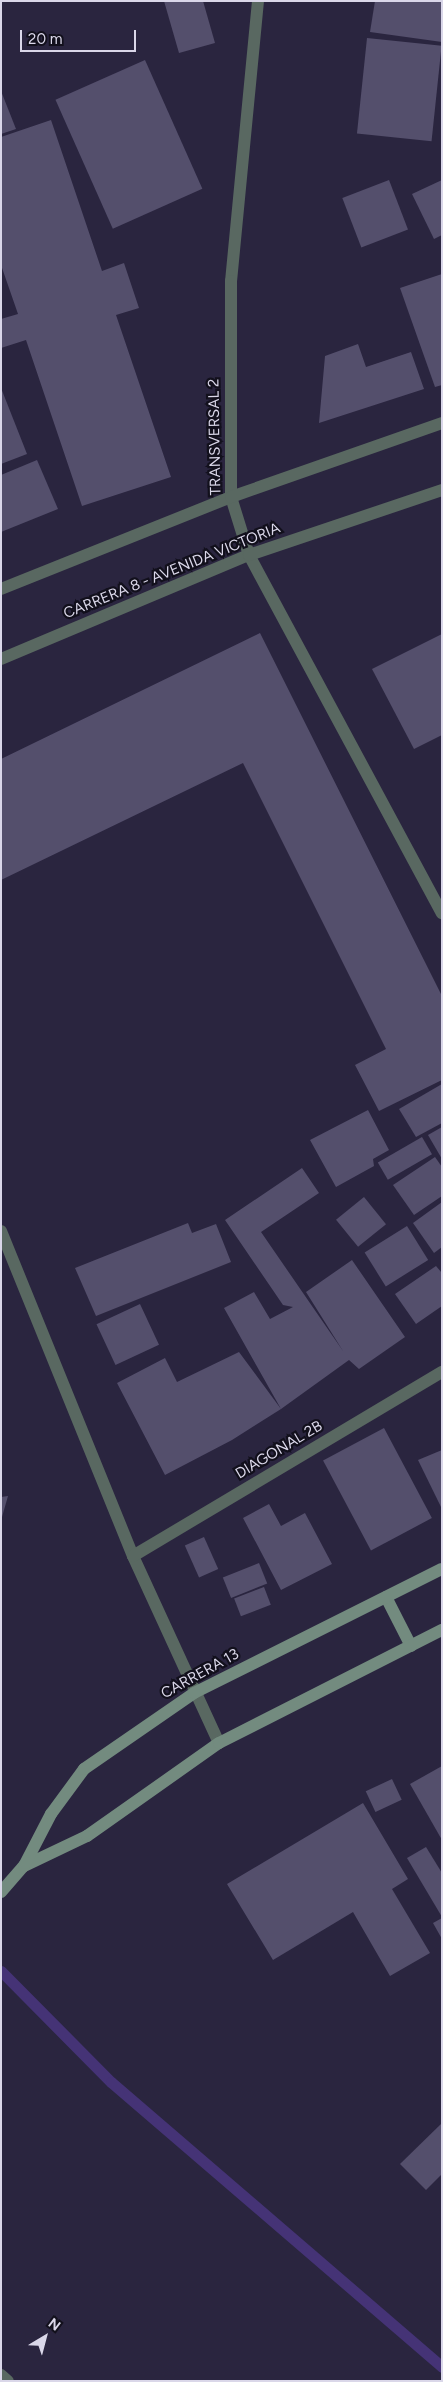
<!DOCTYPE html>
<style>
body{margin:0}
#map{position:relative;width:443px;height:2382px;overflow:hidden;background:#2a253f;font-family:Figtree,sans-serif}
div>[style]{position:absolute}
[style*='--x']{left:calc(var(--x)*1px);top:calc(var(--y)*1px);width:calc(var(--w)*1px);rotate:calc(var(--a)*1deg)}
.stream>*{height:11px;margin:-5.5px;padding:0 5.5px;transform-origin:5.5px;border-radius:5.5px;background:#453376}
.building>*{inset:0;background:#544f6c;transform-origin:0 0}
.street>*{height:12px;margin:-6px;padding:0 6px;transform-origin:6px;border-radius:6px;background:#596861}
.secondary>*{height:12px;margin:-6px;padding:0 6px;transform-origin:6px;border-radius:6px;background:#738b7f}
span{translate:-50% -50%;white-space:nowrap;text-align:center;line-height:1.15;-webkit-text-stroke:4.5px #12101c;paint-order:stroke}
.street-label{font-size:15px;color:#dad7e9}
.frame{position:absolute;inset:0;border:2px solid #dad7e9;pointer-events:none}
.north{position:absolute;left:20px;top:2312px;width:50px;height:50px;-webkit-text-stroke:4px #12101c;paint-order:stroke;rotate:37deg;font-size:14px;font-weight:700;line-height:20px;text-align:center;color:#dad7e9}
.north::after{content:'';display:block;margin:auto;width:18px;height:22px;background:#dad7e9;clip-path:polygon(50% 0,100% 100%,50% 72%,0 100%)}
.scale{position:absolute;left:20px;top:30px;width:116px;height:22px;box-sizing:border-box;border:2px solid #dad7e9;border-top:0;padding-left:6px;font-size:15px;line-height:18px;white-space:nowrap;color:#dad7e9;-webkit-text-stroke:4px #12101c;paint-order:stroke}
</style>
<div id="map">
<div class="stream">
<div style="--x:1;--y:1971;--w:156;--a:45.3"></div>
<div style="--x:111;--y:2082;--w:437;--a:40.7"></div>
</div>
<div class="building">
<div style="clip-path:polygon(164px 1px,203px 1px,215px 43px,179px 53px)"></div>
<div style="clip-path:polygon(375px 1px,442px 1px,442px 42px,370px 32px)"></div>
<div style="left:367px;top:38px;width:75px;height:96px;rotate:6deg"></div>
<div style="left:145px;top:60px;width:141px;height:98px;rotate:66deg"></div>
<div style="clip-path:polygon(1px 91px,16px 129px,1px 134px)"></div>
<div style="clip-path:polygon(51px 120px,102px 271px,124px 263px,139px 308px,116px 315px,171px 477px,82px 506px,26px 340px,1px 348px,1px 319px,18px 314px,1px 265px,1px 137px)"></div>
<div style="left:389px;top:180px;width:53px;height:50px;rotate:69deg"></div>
<div style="clip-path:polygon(442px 180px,442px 235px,434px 239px,412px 194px)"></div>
<div style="clip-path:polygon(442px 274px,442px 385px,435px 387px,400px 288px)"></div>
<div style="clip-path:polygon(358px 344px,366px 367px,411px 352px,424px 389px,319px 423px,325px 356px)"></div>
<div style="clip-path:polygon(1px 388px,27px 454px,1px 464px)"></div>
<div style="clip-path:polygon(37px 460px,58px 509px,1px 532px,1px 475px)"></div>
<div style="clip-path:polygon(260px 633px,442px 996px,442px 1080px,379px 1111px,355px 1065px,386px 1049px,243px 763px,1px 880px,1px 759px)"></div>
<div style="clip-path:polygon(442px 634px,442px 735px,414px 749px,372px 669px)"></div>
<div style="clip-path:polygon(442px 1084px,442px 1123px,416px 1137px,399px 1109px)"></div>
<div style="clip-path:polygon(368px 1110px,389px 1150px,373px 1159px,374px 1166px,336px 1187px,310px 1140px)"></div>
<div style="clip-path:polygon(442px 1127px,442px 1159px,428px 1135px)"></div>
<div style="left:422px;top:1137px;width:20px;height:51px;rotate:60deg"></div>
<div style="clip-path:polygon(435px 1157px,442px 1167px,442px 1196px,414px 1215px,393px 1185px)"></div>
<div style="clip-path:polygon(302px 1168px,319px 1193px,261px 1232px,343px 1351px,306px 1292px,352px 1260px,405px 1337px,359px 1369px,349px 1360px,281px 1409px,232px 1440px,165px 1475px,117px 1383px,165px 1358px,177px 1382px,239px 1352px,281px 1409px,224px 1308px,254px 1292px,270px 1319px,293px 1307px,283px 1305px,225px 1220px)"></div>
<div style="left:364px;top:1197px;width:35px;height:36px;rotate:51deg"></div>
<div style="clip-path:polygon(442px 1202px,442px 1247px,434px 1253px,413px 1223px)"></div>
<div style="clip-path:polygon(188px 1223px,192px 1233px,216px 1224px,231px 1262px,96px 1316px,75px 1268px)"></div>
<div style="left:407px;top:1226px;width:40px;height:50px;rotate:58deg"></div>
<div style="clip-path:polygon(436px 1266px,442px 1273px,442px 1306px,416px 1324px,395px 1294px)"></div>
<div style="left:140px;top:1304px;width:45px;height:48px;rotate:65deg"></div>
<div style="left:384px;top:1428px;width:102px;height:69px;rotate:62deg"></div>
<div style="clip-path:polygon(442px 1450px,442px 1509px,418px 1460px)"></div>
<div style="clip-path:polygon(8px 1496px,2px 1517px,1px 1516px,1px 1497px)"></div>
<div style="clip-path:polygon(269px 1504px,281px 1526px,305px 1513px,332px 1564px,281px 1590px,243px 1518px)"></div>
<div style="left:204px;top:1537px;width:35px;height:21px;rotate:66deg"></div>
<div style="left:259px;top:1563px;width:22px;height:39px;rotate:68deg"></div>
<div style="left:264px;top:1587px;width:19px;height:32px;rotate:69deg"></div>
<div style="clip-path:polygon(442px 1766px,442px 1840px,410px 1784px)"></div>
<div style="left:392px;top:1779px;width:23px;height:29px;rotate:65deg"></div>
<div style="clip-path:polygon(363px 1803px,408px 1879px,392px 1889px,430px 1953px,390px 1976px,353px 1912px,273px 1960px,227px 1884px)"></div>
<div style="clip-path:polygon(426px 1847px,442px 1873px,442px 1917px,407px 1858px)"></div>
<div style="clip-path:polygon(442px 1918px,442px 1939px,433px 1923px)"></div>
<div style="clip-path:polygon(442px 2123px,442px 2174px,426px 2190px,400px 2164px)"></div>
</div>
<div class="street">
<div style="--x:258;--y:1;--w:281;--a:95.5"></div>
<div style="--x:231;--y:281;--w:216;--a:90"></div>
<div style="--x:231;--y:497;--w:61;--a:72.8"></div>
<div style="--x:249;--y:555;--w:407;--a:61.7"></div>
<div style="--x:1;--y:589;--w:248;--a:-21.8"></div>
<div style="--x:231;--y:497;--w:224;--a:-19.3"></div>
<div style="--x:1;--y:659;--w:269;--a:-22.8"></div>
<div style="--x:249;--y:555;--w:204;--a:-18.6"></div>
<div style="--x:1;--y:1231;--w:351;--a:67.9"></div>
<div style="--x:133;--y:1556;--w:206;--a:65.3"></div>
<div style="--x:133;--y:1556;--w:360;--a:-30.8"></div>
<div style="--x:1;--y:2375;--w:9;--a:41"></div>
</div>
<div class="secondary">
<div style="--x:386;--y:1597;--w:55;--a:63"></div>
<div style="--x:24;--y:1866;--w:70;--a:-25.5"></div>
<div style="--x:87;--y:1836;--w:161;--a:-35.2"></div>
<div style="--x:219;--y:1743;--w:250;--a:-26.9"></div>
<div style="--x:1;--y:1892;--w:35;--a:-49"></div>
<div style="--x:24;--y:1866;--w:59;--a:-62.6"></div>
<div style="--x:51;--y:1814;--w:56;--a:-53.7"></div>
<div style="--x:84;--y:1769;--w:134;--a:-34.6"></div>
<div style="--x:194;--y:1693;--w:277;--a:-26.6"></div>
</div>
<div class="street-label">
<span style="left:215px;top:437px;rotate:-91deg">TRANSVERSAL 2</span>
<span style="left:172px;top:571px;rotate:-22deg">CARRERA 8 - AVENIDA VICTORIA</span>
<span style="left:279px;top:1450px;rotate:-31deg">DIAGONAL 2B</span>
<span style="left:200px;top:1674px;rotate:-29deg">CARRERA 13</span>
</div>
<div class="frame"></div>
<div class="north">N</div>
<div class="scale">20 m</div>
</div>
